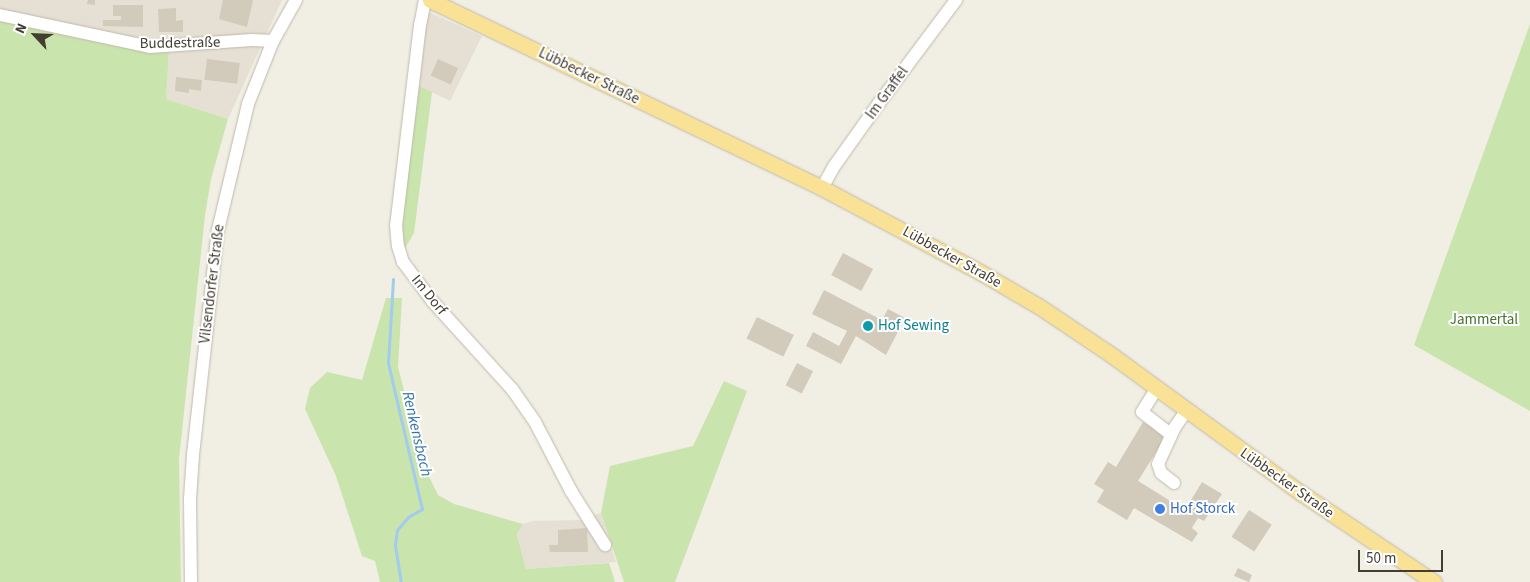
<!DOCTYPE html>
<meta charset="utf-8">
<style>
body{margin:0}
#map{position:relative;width:1530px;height:582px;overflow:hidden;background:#f1eee4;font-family:"Source Sans 3",sans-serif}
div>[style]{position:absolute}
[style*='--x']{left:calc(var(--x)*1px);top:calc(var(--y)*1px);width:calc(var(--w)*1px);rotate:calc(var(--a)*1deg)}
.residential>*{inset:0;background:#e5e0d3}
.green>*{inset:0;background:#cae4ae}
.stream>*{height:3px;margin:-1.5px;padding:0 1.5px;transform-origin:1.5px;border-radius:1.5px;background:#a2cbec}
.building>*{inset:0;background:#d2caba;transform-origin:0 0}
.roads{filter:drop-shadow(0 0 1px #bfb9aa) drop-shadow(0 0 1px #bfb9aa)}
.minor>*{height:12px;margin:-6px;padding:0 6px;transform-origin:6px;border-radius:6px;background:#fff}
.major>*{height:15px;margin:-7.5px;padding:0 7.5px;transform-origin:7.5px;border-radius:7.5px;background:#f9e195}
.dots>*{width:14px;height:14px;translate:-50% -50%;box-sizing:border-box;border:2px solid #fff;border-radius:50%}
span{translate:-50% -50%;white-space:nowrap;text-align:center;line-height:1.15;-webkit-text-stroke:4px #fff;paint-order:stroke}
.street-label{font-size:15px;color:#433e34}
.park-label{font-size:15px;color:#43722b}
.culture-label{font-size:15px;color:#0d838f}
.left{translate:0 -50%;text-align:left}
.shop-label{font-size:15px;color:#366cbe}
.water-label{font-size:16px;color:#3373aa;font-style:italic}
.north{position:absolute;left:10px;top:10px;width:50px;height:50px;-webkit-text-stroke:4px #fff;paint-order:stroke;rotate:295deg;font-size:14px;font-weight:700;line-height:20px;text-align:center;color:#433e34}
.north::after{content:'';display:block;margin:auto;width:18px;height:22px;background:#433e34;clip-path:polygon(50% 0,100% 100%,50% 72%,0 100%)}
.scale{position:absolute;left:1358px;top:550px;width:85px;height:22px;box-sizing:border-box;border:2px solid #433e34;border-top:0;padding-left:6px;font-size:15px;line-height:18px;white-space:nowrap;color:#433e34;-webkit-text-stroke:4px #fff;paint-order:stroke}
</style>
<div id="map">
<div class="residential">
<div style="clip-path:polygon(0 0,282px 0,228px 119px,166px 99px,169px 51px,144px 42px,0 11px)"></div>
<div style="clip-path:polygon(424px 10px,482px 36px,450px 101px,417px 85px)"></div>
<div style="clip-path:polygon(601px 513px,616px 562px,526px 569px,517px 533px,523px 524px,533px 521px,581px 520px)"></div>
</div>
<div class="green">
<div style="clip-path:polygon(0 21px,169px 51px,166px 99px,228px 119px,211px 179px,205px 215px,179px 459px,181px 582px,0 582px)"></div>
<div style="clip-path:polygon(1530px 24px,1530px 411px,1414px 345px)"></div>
<div style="clip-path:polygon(417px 85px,432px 92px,414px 233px,403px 252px,399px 231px)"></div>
<div style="clip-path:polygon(386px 298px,402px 298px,398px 367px,422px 462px,438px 495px,454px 504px,523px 524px,517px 534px,526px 569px,609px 563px,615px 582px,380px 582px,375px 561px,362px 556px,336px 476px,305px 409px,310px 388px,327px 372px,362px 380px)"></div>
<div style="clip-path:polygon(724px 381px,747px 391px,675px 582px,624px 582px,601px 513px,610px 466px,693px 446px)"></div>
</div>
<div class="stream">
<div style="--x:393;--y:279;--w:84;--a:93.4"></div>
<div style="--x:388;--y:363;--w:150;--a:76.9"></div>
<div style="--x:422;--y:509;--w:16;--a:150"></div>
<div style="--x:408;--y:517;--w:17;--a:130"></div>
<div style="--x:397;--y:530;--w:15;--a:98"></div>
<div style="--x:395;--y:545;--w:37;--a:81"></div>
</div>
<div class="building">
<div style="clip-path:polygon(88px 0,95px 0,95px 5px,87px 4px)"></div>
<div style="clip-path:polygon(223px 0,253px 0,247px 27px,219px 19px)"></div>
<div style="clip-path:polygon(113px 5px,143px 5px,143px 27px,103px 26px,103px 20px,121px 20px,121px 16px,113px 16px)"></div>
<div style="clip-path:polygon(176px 8px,176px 21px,183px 20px,183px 32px,159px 32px,158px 9px)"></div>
<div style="left:207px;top:59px;width:33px;height:21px;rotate:7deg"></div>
<div style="left:438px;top:59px;width:22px;height:18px;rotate:24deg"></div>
<div style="clip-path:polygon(176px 77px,202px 80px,201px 91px,189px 89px,189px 93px,175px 91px)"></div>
<div style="left:843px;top:253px;width:34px;height:25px;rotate:28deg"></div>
<div style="clip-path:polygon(824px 290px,882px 320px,888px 309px,905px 318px,886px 355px,856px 336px,841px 364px,806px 346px,813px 332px,839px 346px,847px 331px,812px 314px)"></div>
<div style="left:757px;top:317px;width:41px;height:24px;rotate:26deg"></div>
<div style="left:797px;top:363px;width:18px;height:25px;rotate:27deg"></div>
<div style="clip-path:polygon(1143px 422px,1166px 436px,1138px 481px,1185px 510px,1202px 482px,1222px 494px,1204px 521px,1198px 518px,1192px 528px,1198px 533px,1192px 542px,1134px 508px,1127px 520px,1097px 502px,1104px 490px,1094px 484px,1108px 462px,1116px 467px)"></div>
<div style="left:1249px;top:510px;width:27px;height:32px;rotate:33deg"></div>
<div style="clip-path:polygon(587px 528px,588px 552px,550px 552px,549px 545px,558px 545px,558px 530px)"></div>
<div style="clip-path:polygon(1238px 568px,1252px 575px,1249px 582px,1234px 576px)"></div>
</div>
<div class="roads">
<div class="minor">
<div style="--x:425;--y:0;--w:25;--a:101"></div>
<div style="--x:420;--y:25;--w:201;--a:96.8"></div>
<div style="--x:396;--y:225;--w:21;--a:85"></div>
<div style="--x:398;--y:246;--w:17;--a:73"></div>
<div style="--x:403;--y:262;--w:50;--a:53.1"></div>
<div style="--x:433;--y:302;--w:118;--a:47.8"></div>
<div style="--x:512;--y:389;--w:40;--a:55.1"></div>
<div style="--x:535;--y:422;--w:78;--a:62.4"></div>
<div style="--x:571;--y:491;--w:64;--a:57.8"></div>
<div style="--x:0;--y:15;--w:153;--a:12"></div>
<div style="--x:150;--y:47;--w:102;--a:-3.9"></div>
<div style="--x:252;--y:40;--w:21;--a:3"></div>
<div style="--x:822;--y:188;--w:26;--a:-61"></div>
<div style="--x:835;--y:165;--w:76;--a:-54.6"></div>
<div style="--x:879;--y:103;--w:129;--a:-53.2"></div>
<div style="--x:1157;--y:388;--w:28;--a:122"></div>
<div style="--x:1142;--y:412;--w:37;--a:38"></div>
<div style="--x:1174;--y:483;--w:16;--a:-142"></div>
<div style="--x:1161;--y:473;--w:9;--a:-108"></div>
<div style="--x:1158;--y:464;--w:41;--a:-65.3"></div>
<div style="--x:1175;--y:427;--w:21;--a:-55"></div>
<div style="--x:191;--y:582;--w:83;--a:-90.7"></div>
<div style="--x:190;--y:499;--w:44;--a:-86.1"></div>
<div style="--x:193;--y:455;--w:226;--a:-83.7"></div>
<div style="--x:218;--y:230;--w:130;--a:-76.6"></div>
<div style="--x:248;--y:104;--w:68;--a:-68.4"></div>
<div style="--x:273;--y:41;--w:47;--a:-60.7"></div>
</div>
<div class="major">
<div style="--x:430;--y:0;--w:435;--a:25.6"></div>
<div style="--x:822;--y:188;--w:179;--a:28"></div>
<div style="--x:980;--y:272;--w:69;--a:30.3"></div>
<div style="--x:1040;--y:307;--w:88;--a:33.9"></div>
<div style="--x:1113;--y:356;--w:233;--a:36.1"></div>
<div style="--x:1301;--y:493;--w:160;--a:33.8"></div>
</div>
</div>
<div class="dots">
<div style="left:868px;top:326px;background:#0f9aa8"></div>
<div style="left:1160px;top:509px;background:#3f7fe0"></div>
</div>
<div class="street-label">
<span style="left:180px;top:43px;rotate:-1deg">Buddestraße</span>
<span style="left:589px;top:76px;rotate:26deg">Lübbecker Straße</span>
<span style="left:887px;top:93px;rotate:-54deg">Im Graffel</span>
<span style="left:952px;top:257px;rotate:29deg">Lübbecker Straße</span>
<span style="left:212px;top:284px;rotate:-83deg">Vilsendorfer Straße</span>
<span style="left:429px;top:295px;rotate:51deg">Im Dorf</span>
<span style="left:1287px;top:483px;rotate:35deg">Lübbecker Straße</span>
</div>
<div class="park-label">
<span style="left:1484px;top:320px">Jammertal</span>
</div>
<div class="culture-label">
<span class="left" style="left:878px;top:326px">Hof Sewing</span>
</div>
<div class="shop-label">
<span class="left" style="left:1170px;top:509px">Hof Storck</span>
</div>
<div class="water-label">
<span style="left:417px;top:434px;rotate:77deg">Renkensbach</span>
</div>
<div class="north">N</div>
<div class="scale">50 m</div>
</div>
